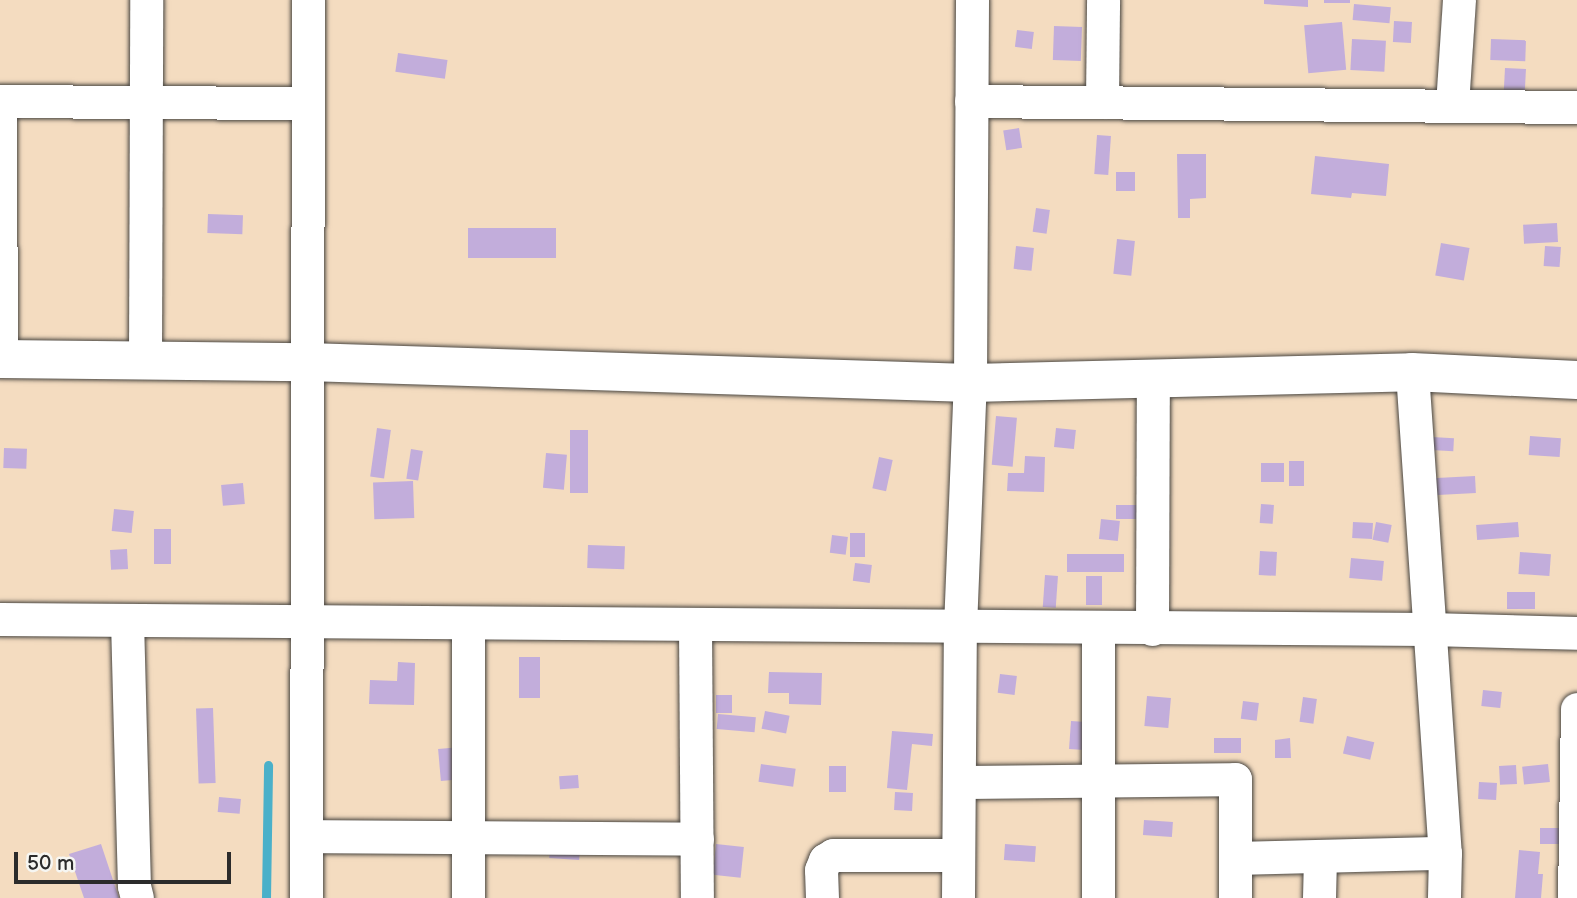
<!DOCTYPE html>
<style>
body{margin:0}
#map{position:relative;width:1577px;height:898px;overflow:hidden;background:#f4dcc0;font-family:"Balsamiq Sans",sans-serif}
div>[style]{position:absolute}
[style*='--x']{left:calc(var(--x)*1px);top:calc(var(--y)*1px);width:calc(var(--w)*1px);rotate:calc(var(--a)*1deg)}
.stream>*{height:9px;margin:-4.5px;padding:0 4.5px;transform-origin:4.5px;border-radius:4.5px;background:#4ab0c9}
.building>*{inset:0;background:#c2addb;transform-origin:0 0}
.roads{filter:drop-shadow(0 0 2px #494641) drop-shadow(0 0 2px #494641)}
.minor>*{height:33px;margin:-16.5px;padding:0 16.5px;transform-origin:16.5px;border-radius:16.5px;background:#fff}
.tertiary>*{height:38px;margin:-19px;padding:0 19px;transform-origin:19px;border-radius:19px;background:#fff}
span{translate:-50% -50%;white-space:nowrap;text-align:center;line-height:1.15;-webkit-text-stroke:5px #f6f6f2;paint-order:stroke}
.scale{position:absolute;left:14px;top:852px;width:217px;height:32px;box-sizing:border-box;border:4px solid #2b2b2b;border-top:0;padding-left:9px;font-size:21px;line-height:24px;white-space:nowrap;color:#2b2b2b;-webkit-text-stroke:5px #f6f6f2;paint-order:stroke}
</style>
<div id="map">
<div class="stream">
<div style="--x:266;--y:898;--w:133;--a:-89.1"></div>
</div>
<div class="building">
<div style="clip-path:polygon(1264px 0,1308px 0,1308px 7px,1264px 4px)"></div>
<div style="left:1324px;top:0;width:26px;height:3px"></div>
<div style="left:1354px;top:4px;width:37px;height:16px;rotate:5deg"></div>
<div style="left:1394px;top:21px;width:18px;height:21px;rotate:3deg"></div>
<div style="left:1342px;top:22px;width:48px;height:38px;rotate:85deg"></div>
<div style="left:1054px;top:26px;width:28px;height:34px;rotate:2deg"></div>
<div style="left:1017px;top:30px;width:17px;height:17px;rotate:7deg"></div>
<div style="left:1352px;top:39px;width:34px;height:31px;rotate:3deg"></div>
<div style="left:1491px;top:39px;width:35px;height:21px;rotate:2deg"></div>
<div style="left:398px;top:53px;width:50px;height:19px;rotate:8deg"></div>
<div style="left:1505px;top:68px;width:21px;height:22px;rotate:3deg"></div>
<div style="left:1019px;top:128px;width:20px;height:16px;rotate:81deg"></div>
<div style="left:1097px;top:135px;width:14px;height:39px;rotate:4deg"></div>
<div style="clip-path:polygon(1177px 154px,1206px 154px,1206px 198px,1190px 199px,1190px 218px,1178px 218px)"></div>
<div style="clip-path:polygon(1315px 156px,1389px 164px,1386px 196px,1352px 193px,1351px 198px,1311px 194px)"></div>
<div style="left:1135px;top:172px;width:19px;height:19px;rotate:90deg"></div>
<div style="left:1036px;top:208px;width:14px;height:24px;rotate:8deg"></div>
<div style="left:208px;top:214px;width:35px;height:19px;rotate:2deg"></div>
<div style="left:1557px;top:223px;width:19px;height:34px;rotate:87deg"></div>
<div style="left:556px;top:228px;width:30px;height:88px;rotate:90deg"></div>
<div style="left:1117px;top:239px;width:18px;height:35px;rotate:6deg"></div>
<div style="left:1441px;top:243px;width:29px;height:33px;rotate:10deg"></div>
<div style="left:1016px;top:246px;width:18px;height:23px;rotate:6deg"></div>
<div style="left:1545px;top:246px;width:16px;height:20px;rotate:4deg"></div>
<div style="left:996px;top:416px;width:21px;height:49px;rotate:5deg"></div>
<div style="left:377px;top:428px;width:14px;height:49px;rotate:8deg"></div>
<div style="left:1056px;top:428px;width:20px;height:19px;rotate:6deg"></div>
<div style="left:570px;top:430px;width:18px;height:63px"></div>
<div style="left:1530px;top:436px;width:31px;height:19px;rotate:4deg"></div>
<div style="left:1432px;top:437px;width:22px;height:13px;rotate:3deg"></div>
<div style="left:4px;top:448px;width:23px;height:20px;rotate:2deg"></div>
<div style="left:411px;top:449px;width:12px;height:30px;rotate:9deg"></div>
<div style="left:546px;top:453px;width:21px;height:35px;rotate:5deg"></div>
<div style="clip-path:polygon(1025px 456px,1045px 457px,1044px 492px,1007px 491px,1008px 473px,1024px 473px)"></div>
<div style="left:879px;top:457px;width:14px;height:32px;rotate:12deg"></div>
<div style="left:1289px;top:461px;width:15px;height:25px"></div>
<div style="left:1261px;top:463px;width:23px;height:19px"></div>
<div style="left:1475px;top:476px;width:17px;height:43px;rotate:87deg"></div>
<div style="left:413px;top:481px;width:37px;height:40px;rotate:88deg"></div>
<div style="left:243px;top:483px;width:21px;height:22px;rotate:85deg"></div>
<div style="left:1261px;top:504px;width:13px;height:19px;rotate:4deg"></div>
<div style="left:1137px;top:505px;width:14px;height:21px;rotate:90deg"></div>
<div style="left:114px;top:509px;width:20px;height:22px;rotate:6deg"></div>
<div style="left:1101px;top:519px;width:19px;height:20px;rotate:6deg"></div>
<div style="left:1353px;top:522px;width:20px;height:16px;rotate:3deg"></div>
<div style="left:1376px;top:522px;width:16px;height:18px;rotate:11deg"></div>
<div style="left:1518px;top:522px;width:15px;height:42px;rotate:86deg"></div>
<div style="left:154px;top:529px;width:17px;height:35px"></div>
<div style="left:850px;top:533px;width:15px;height:24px"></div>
<div style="left:832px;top:535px;width:16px;height:18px;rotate:7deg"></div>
<div style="left:588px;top:545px;width:37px;height:23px;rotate:2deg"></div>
<div style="left:127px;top:549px;width:20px;height:17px;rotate:87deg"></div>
<div style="left:1260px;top:551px;width:17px;height:24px;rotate:3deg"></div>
<div style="left:1520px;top:552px;width:31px;height:22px;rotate:4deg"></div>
<div style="left:1067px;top:554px;width:57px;height:18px"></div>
<div style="left:1351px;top:558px;width:33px;height:20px;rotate:5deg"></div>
<div style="left:855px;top:563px;width:17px;height:18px;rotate:7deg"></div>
<div style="left:1045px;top:575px;width:13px;height:32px;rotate:4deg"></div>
<div style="left:1086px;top:576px;width:16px;height:29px"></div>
<div style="left:1507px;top:592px;width:28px;height:17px"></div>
<div style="left:519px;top:657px;width:21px;height:41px"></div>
<div style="clip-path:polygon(398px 662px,415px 663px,414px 705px,369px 704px,370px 680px,397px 681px)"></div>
<div style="clip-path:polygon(769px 672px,822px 673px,821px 705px,789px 704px,789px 693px,768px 693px)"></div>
<div style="left:1000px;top:674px;width:17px;height:19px;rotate:7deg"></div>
<div style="left:1483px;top:690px;width:19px;height:16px;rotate:6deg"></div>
<div style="left:716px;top:695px;width:16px;height:18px"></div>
<div style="left:1147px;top:696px;width:24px;height:30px;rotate:5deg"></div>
<div style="left:1303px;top:697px;width:14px;height:25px;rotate:8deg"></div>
<div style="left:1243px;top:701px;width:16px;height:18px;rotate:7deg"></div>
<div style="left:213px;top:708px;width:75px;height:17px;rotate:88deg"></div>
<div style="left:765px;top:711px;width:25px;height:18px;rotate:11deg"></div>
<div style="left:718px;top:714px;width:38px;height:15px;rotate:5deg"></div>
<div style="left:1071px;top:721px;width:15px;height:28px;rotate:4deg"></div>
<div style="clip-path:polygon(892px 731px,933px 734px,932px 746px,912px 744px,907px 790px,887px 788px)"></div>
<div style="left:1347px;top:736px;width:28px;height:18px;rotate:13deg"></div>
<div style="left:1241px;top:738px;width:15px;height:27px;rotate:90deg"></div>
<div style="clip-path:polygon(1290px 738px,1291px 758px,1275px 758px,1275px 740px)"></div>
<div style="left:461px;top:747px;width:32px;height:23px;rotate:85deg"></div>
<div style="left:761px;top:764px;width:35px;height:18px;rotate:8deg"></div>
<div style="left:1548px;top:764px;width:18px;height:26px;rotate:84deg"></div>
<div style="left:1516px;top:765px;width:19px;height:17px;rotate:87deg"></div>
<div style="left:829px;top:766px;width:17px;height:26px"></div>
<div style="left:578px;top:775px;width:13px;height:19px;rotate:86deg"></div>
<div style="left:1479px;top:782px;width:18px;height:17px;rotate:3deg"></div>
<div style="left:895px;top:792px;width:18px;height:18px;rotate:3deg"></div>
<div style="left:219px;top:797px;width:22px;height:15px;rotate:5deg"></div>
<div style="left:1144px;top:820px;width:29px;height:15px;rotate:4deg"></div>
<div style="left:1540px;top:828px;width:30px;height:16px"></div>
<div style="clip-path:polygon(101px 844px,119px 898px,84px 898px,69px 854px)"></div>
<div style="left:716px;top:844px;width:28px;height:31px;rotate:6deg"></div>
<div style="left:1005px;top:844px;width:31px;height:16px;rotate:4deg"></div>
<div style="left:550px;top:847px;width:30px;height:11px;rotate:4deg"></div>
<div style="clip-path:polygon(1519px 850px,1540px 852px,1538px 874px,1543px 874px,1541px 898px,1515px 898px)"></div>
</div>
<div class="roads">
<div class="minor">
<div style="--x:0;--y:101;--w:308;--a:0.4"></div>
<div style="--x:0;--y:101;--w:258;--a:89.8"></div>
<div style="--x:971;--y:101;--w:606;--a:0.57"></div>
<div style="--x:1102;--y:102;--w:102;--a:-89.4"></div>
<div style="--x:1452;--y:105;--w:105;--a:-86.2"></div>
<div style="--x:145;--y:360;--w:360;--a:-89.8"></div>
<div style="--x:1412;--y:372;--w:482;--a:86.1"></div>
<div style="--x:1445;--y:853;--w:45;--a:91.3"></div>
<div style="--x:0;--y:619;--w:1429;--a:0.4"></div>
<div style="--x:1429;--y:629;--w:148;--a:1.5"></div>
<div style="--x:127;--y:620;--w:266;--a:88.5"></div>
<div style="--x:134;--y:886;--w:12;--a:76"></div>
<div style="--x:468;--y:623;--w:275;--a:90"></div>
<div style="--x:695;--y:625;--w:273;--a:89.6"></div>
<div style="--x:1152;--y:629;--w:248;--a:-89.8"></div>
<div style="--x:959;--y:782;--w:276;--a:-0.6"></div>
<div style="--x:1235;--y:779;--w:119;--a:90"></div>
<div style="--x:306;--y:836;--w:391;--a:0.4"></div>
<div style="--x:1235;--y:858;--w:210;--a:-1.4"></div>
<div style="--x:306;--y:898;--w:898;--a:-89.87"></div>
<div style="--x:822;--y:898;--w:28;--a:-92"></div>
<div style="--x:821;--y:870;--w:11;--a:-68"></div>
<div style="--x:825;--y:860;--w:9;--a:-32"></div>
<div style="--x:833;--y:855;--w:125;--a:0"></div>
<div style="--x:958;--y:898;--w:271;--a:-89.6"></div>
<div style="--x:960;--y:627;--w:244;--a:-87.7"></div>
<div style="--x:970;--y:383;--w:383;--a:-89.7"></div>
<div style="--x:1098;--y:898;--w:270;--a:-90"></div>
<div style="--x:1319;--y:898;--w:42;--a:-88.6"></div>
<div style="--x:1574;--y:898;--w:189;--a:-89.1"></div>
</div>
<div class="tertiary">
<div style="--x:0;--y:359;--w:307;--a:0.6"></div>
<div style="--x:307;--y:362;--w:663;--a:1.81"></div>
<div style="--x:970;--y:383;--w:442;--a:-1.4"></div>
<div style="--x:1412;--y:372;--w:165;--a:2.8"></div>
</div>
</div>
<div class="scale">50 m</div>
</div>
